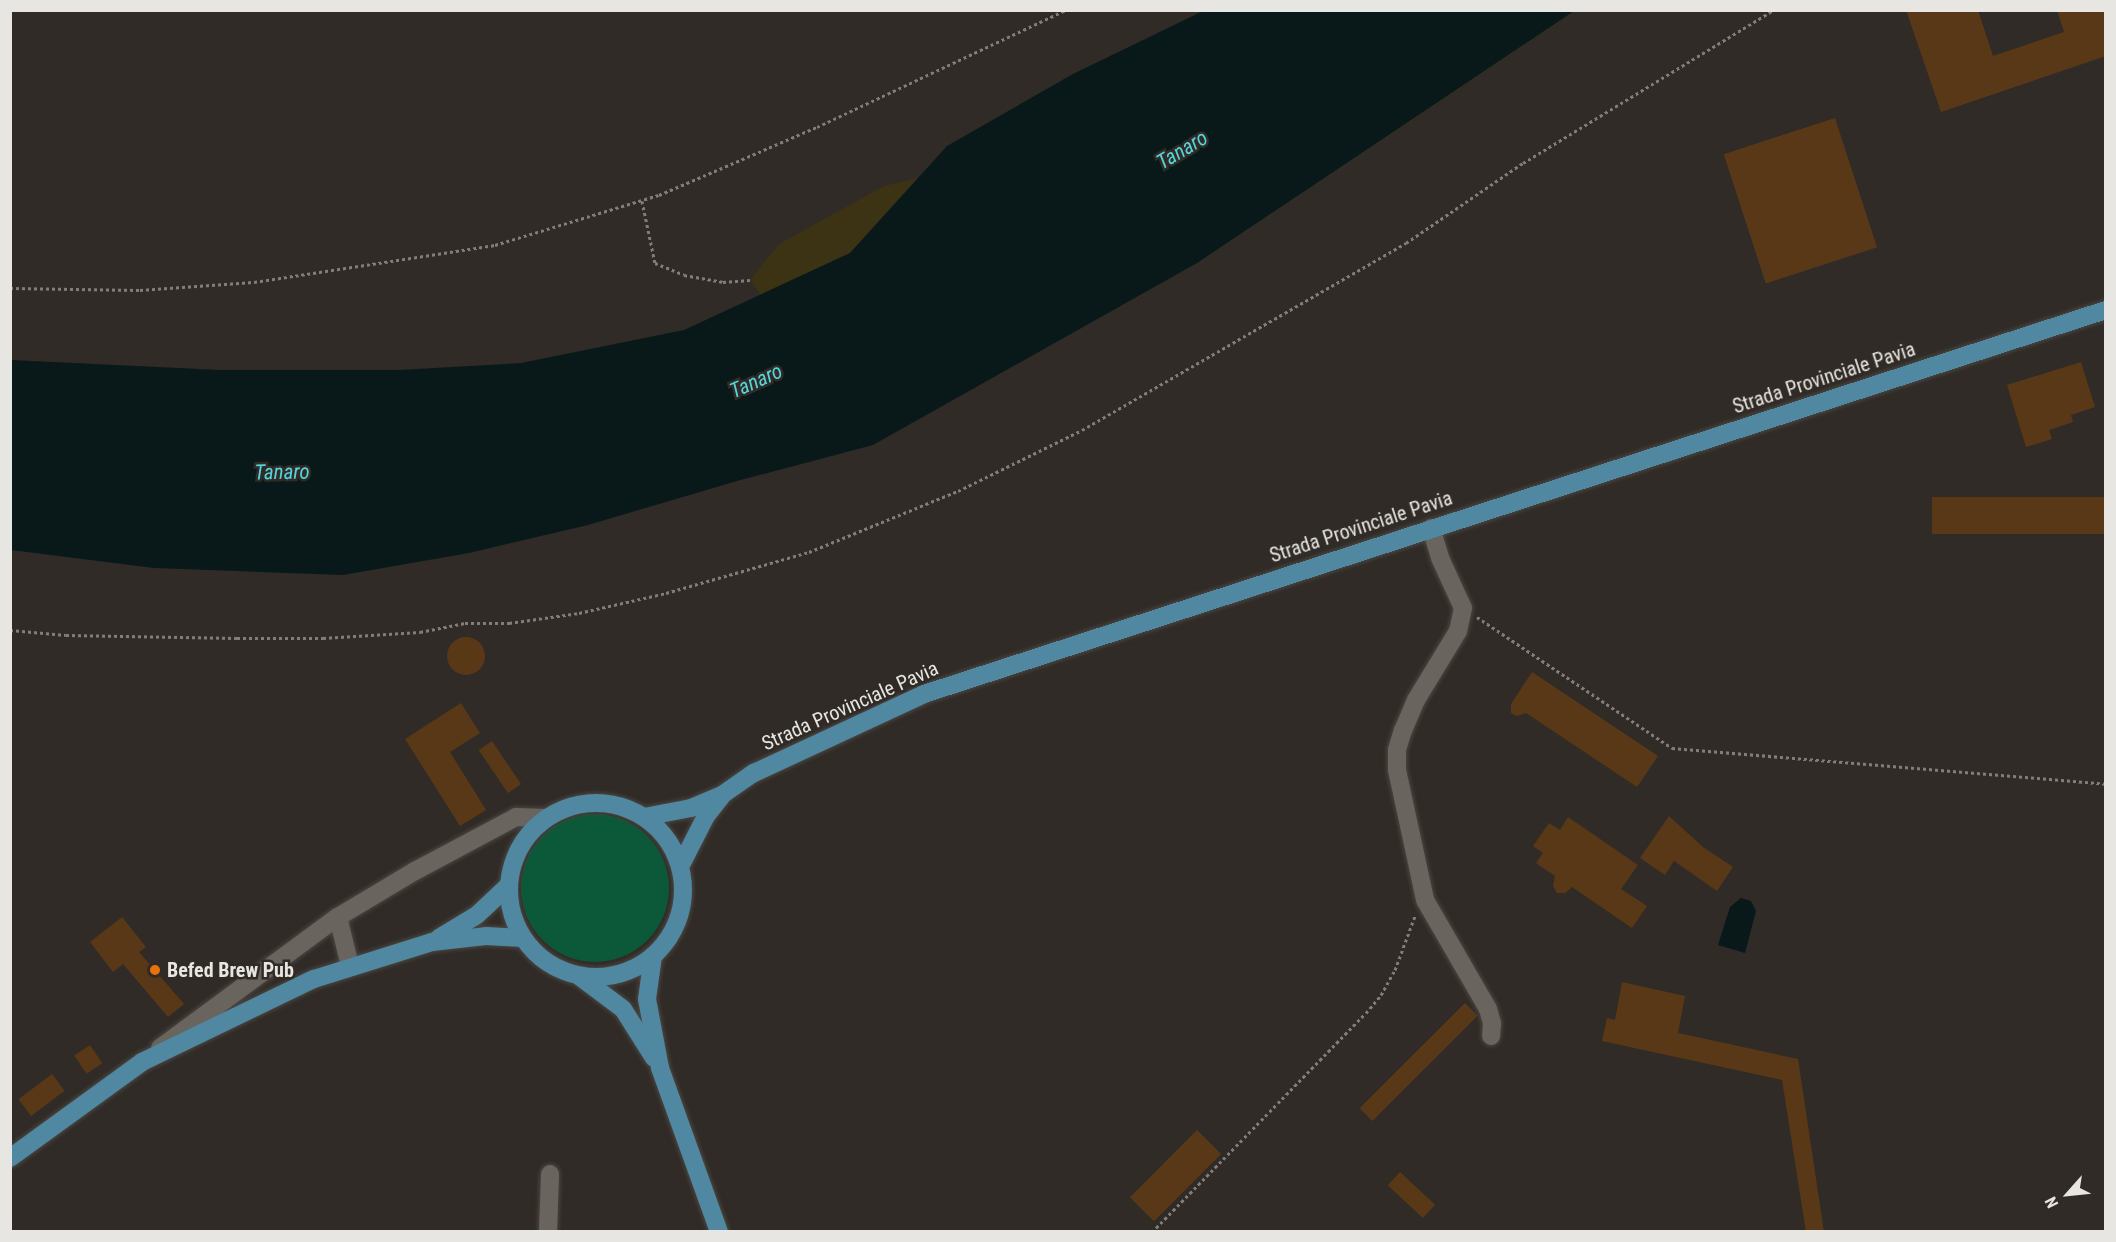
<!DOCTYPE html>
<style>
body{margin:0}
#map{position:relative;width:2116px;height:1242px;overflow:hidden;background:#302b26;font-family:"Roboto Condensed",sans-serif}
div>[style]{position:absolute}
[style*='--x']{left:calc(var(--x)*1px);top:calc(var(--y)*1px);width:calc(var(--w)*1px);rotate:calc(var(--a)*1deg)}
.green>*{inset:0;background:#0c5939}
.round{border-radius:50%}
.sand>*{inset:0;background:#3b3313}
.water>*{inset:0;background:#09191a}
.building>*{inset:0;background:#593818;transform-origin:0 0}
.path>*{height:3px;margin-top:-1.5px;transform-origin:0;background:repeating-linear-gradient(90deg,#817e79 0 3px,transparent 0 6px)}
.roads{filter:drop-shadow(0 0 2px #4a4642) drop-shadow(0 0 2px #4a4642)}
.minor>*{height:18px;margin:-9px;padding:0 9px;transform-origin:9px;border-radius:9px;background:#69645e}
.major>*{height:18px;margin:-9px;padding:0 9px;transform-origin:9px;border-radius:9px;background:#5088a2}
.major>.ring{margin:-9px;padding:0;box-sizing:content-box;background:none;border:18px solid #5088a2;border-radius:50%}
.dots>*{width:16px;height:16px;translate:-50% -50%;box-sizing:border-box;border:3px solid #302b26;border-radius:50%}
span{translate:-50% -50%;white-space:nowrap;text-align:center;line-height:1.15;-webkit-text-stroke:5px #302b26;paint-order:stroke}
.street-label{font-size:20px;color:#e8e6e2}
.poi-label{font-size:20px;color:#e8e6e2;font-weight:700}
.left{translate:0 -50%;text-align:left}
.water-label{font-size:21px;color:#54d5db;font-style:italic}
.frame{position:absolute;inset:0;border:12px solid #e8e6e2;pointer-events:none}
.north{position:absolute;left:2038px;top:1164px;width:60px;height:60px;-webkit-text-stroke:4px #302b26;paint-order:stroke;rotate:243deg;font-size:16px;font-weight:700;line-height:24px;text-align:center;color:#e8e6e2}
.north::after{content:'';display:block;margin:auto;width:21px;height:27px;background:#e8e6e2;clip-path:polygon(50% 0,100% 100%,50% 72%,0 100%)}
</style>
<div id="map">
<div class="green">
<div class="round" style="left:521px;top:814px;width:148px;height:148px"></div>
</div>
<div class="sand">
<div style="clip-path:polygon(918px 178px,850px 253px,761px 295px,750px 280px,779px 244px,884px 186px)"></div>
</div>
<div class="water">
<div style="clip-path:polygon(1203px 11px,1574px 11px,1197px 263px,873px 445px,737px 481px,588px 525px,469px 553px,343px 575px,154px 568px,11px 550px,11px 360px,220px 370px,399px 370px,521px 363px,684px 330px,850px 253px,947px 146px,1073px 74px)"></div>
<div style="clip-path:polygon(1741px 898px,1751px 901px,1756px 911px,1745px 953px,1718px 945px,1730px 907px)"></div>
</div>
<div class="building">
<div style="clip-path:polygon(1906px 10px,1978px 10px,1993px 56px,2064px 32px,2057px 10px,2106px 10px,2106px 56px,1941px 112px)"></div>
<div style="left:1835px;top:118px;width:136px;height:117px;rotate:72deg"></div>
<div style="clip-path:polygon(2081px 362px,2095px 407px,2071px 415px,2073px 422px,2049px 430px,2052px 439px,2026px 447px,2007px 385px)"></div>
<div style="left:2106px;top:497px;width:37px;height:174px;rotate:90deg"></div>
<div class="round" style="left:447px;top:637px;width:38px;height:38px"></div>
<div style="clip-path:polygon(1532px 672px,1658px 756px,1637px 787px,1526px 713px,1517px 716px,1511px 713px,1511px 704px)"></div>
<div style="clip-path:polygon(461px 703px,480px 733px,450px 752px,486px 810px,460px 826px,405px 739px)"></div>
<div style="left:492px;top:741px;width:52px;height:16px;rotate:56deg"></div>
<div style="clip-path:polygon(1669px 816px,1703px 847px,1733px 867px,1717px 891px,1674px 861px,1665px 875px,1640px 858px)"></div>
<div style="clip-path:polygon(1568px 817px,1638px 865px,1621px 889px,1647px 906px,1632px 928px,1572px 887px,1565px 893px,1557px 893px,1553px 886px,1555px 876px,1536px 863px,1543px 853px,1533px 846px,1549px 823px,1560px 830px)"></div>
<div style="clip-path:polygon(122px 917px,146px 947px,139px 952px,184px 1004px,168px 1017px,123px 964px,113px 972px,90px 942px)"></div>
<div style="clip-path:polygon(1622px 982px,1685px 996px,1678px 1033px,1798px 1059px,1824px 1232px,1806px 1232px,1782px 1080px,1602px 1041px,1607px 1018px,1615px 1020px)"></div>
<div style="left:1465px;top:1003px;width:18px;height:149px;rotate:45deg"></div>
<div style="left:90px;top:1045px;width:22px;height:19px;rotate:56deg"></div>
<div style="left:52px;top:1074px;width:21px;height:42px;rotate:53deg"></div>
<div style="left:1197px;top:1130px;width:34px;height:95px;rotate:45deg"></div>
<div style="left:1400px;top:1172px;width:48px;height:18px;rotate:43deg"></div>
</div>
<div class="path">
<div style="--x:642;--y:201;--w:63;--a:78.2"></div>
<div style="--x:655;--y:263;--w:31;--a:22"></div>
<div style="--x:684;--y:275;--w:40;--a:10"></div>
<div style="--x:723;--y:282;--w:27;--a:-4"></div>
<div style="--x:10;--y:288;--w:130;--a:0.9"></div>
<div style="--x:140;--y:290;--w:114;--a:-4"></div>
<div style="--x:254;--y:282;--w:244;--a:-8.7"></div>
<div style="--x:495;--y:245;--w:171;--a:-17"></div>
<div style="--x:659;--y:195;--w:172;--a:-23.3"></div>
<div style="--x:817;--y:127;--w:275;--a:-25.2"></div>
<div style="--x:1477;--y:617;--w:235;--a:33.9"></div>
<div style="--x:1672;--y:748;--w:435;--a:4.7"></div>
<div style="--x:10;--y:630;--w:56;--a:5.1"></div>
<div style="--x:66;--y:635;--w:171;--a:1"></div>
<div style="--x:237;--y:638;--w:86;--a:0"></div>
<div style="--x:323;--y:638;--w:97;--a:-3.5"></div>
<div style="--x:420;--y:632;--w:46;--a:-11.3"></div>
<div style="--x:465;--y:623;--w:44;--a:0"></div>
<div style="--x:509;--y:623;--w:71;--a:-8.1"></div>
<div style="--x:579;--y:613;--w:89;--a:-12.9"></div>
<div style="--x:666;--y:593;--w:149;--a:-16"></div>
<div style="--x:809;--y:552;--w:161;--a:-22.3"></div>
<div style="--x:958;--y:491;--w:138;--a:-26.2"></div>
<div style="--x:1082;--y:430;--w:374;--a:-30"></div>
<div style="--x:1406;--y:243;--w:142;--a:-34.4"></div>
<div style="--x:1523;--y:163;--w:294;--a:-31.4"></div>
<div style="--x:1152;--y:1232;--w:306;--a:-45.7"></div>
<div style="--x:1366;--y:1013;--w:23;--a:-50"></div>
<div style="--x:1381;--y:995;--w:29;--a:-61"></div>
<div style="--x:1395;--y:970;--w:58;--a:-69.7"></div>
</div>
<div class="roads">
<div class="minor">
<div style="--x:1431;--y:528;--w:31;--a:73"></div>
<div style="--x:1440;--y:558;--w:55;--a:65.3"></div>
<div style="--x:1463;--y:608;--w:24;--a:102"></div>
<div style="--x:1458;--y:631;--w:81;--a:121.3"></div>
<div style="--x:1416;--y:700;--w:33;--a:113"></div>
<div style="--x:1403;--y:730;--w:21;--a:107"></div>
<div style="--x:1397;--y:750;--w:20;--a:90"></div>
<div style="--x:1397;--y:770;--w:133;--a:77.8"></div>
<div style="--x:1425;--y:900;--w:126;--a:60"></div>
<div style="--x:1488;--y:1009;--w:15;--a:74"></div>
<div style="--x:1492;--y:1023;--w:13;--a:94"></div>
<div style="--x:338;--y:917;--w:50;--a:76.2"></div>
<div style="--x:160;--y:1048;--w:221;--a:-36.4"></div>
<div style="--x:338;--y:917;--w:90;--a:-30.9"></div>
<div style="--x:415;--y:871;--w:115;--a:-28.1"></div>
<div style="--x:516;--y:817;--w:29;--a:2"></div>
<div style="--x:548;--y:1232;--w:58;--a:-88"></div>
</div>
<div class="major">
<div class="ring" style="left:509px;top:803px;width:156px;height:156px"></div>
<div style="--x:644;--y:817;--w:48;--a:-10.8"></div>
<div style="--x:691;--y:808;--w:34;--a:-23"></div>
<div style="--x:722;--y:795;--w:39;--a:-35"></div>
<div style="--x:754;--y:773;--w:187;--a:-24.9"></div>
<div style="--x:924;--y:694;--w:1243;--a:-18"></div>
<div style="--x:680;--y:867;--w:57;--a:-63"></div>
<div style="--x:706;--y:816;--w:24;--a:-52"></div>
<div style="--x:439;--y:938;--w:44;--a:-31.2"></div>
<div style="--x:477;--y:915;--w:44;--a:-43.2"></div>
<div style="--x:653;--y:956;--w:43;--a:97.9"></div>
<div style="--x:647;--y:999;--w:70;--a:79.3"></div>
<div style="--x:660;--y:1068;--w:174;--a:70.2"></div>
<div style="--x:579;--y:976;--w:55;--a:36.9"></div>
<div style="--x:623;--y:1009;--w:58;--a:57.7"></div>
<div style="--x:10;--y:1158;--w:163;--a:-36"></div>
<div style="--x:142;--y:1062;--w:191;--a:-25.8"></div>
<div style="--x:314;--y:979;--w:124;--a:-17.4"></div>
<div style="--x:432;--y:942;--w:54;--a:-6.3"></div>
<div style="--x:486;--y:936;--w:37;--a:3"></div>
</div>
</div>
<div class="dots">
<div style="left:155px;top:970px;background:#e8710a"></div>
</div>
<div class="street-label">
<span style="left:1824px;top:378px;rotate:-18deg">Strada Provinciale Pavia</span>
<span style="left:1361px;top:527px;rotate:-18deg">Strada Provinciale Pavia</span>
<span style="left:850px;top:706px;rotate:-24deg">Strada Provinciale Pavia</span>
</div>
<div class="poi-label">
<span class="left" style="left:167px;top:970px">Befed Brew Pub</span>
</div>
<div class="water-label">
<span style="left:1182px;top:150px;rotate:-31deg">Tanaro</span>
<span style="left:756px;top:381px;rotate:-24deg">Tanaro</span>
<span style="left:282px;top:472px;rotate:-1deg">Tanaro</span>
</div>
<div class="frame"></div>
<div class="north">N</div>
</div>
